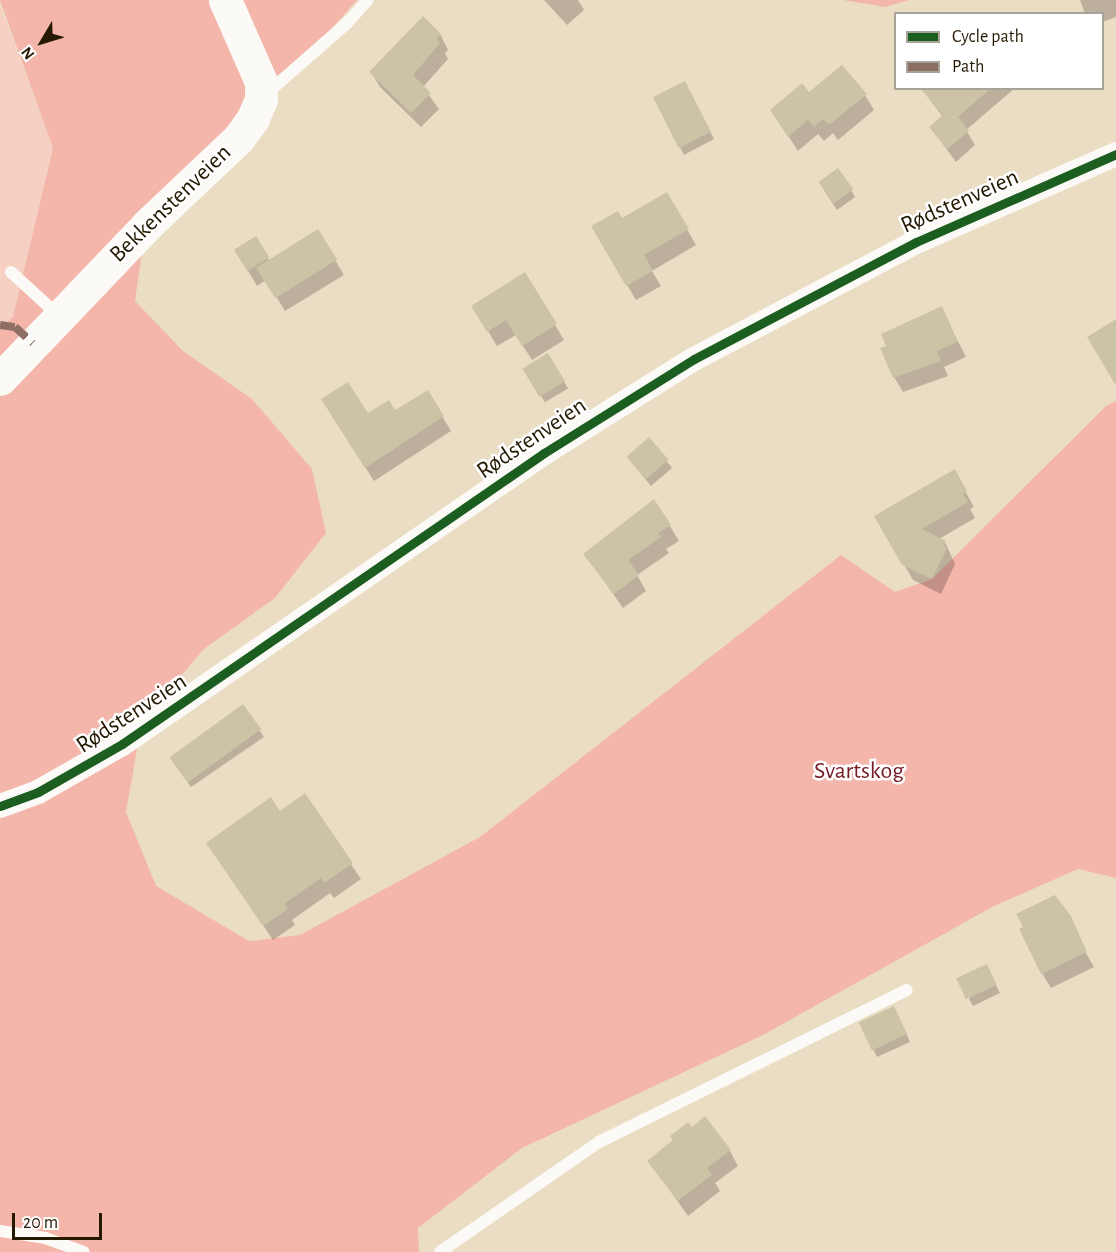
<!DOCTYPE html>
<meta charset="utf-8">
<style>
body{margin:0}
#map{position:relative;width:1116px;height:1252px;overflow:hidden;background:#ebddc4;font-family:"Alegreya Sans",sans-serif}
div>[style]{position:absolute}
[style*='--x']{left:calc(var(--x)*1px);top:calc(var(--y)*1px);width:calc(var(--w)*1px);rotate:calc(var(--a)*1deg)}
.green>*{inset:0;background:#f5d0c3}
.forest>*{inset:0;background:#f4b5aa}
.shadow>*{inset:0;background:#0003;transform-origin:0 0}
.building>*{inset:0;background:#ccc3a7;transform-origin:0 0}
.service>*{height:12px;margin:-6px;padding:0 6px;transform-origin:6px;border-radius:6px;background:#fcfaf6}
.minor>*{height:24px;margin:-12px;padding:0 12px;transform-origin:12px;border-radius:12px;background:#fcfaf6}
.secondary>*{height:33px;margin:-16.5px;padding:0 16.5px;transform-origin:16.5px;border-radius:16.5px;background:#fcfaf6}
.quiet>*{height:8px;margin-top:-4px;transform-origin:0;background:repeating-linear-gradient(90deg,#8d6e63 0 15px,transparent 0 23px)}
.cycleway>*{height:9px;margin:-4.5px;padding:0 4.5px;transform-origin:4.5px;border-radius:4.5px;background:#1b5e20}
span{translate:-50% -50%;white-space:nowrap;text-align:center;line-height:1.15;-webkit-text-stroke:5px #fff;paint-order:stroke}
.street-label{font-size:24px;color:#261902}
.park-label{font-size:24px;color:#741b23}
.legend{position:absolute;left:894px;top:12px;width:210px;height:78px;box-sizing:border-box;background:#fff;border:2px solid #a8a39a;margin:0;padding:8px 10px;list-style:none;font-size:18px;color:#261902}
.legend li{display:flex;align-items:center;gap:12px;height:30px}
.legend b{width:30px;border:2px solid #a8a39a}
.north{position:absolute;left:12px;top:12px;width:60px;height:60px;-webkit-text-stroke:4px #fff;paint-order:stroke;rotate:232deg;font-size:16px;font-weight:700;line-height:24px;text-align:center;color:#261902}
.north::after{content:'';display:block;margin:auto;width:21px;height:27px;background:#261902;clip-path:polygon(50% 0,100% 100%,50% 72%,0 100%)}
.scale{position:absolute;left:12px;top:1213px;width:90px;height:27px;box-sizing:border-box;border:3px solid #261902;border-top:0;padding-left:8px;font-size:18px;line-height:21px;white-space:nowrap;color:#261902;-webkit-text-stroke:4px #fff;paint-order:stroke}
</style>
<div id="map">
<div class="green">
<div style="clip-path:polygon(0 5px,53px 148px,13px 317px,0 329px)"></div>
</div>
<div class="forest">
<div style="clip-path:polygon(0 0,357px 0,144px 238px,135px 301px,183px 351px,252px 399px,312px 469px,326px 533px,275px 598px,204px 649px,142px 721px,126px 812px,156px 886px,249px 941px,300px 935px,480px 837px,841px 555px,895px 592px,932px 579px,1106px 406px,1116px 401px,1116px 878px,1078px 869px,992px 907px,763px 1035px,522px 1148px,418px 1228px,419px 1252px,0 1252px,0 329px,13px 317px,53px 148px)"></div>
<div style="clip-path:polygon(843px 0,909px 0,885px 7px)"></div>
</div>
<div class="shadow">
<div style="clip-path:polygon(544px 0,578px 0,584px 10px,567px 25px)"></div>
<div style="clip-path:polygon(1080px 0,1116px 0,1116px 17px,1102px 22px,1102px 14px,1085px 14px)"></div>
<div style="clip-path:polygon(440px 34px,448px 50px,445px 53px,448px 59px,423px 87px,439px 109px,421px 127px,380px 87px,371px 72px)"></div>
<div style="clip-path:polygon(921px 88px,1015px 88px,966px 130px,975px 145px,956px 162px,931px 128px,943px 117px)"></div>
<div style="clip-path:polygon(689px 90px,714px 139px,684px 155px,655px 98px)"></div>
<div style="clip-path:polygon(809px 94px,865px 95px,874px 110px,838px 140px,833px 133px,824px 141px,818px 134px,798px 151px,781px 125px)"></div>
<div style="clip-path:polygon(824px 190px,851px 190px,855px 197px,837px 210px)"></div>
<div style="clip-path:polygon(667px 194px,696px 245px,652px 271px,661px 286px,636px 300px,593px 227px,621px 220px)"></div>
<div style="clip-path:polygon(254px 239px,269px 260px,335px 260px,344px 275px,285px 311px,266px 280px,257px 286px,236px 250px)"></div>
<div style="clip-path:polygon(525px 274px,564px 340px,532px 360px,516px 335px,497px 346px,482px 321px)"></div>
<div style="clip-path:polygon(941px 308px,966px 357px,944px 367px,948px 376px,903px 392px,894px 377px)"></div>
<div style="left:548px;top:355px;width:39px;height:27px;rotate:59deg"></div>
<div style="clip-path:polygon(428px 392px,451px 431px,374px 481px,331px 414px,395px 412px)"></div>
<div style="clip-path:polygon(649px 439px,672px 468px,651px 486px,632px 463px)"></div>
<div style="clip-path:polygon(954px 471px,974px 507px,970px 509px,975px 518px,939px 539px,945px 542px,955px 564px,941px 594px,913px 580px,876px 516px)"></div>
<div style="clip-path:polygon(670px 526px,679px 541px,666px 549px,669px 553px,637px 575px,646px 591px,623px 608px,585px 554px)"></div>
<div style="clip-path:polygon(243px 706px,264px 737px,191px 787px,174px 763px)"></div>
<div style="clip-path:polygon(304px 796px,361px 879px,334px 898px,330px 893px,292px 920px,295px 925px,273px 940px,208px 844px,280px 813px)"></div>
<div style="clip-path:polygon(1054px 897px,1094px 967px,1051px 988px,1042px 973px)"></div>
<div style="clip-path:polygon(990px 973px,1000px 993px,973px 1006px,969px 999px)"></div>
<div style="clip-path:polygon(898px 1015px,910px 1042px,877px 1057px,861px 1024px)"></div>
<div style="clip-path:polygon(692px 1129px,730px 1151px,738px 1166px,715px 1183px,720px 1191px,688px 1216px,649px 1161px)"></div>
</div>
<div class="building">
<div style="clip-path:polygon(423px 16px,441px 34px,436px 39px,440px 43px,413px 75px,431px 93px,411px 113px,369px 72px)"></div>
<div style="clip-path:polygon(842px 65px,867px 94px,829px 125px,823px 119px,814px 127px,808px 120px,788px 137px,770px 110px,802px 83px,809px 92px)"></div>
<div style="left:685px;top:81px;width:57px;height:36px;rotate:63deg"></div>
<div style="clip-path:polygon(920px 88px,991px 88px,958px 117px,969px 131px,947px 149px,929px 127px,943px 115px)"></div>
<div style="left:838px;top:168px;width:26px;height:24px;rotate:54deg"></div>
<div style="clip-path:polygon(667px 192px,689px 229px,644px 255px,653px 271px,626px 286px,591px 226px,618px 211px,622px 218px)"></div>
<div style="left:318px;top:229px;width:36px;height:73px;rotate:58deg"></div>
<div style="left:256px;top:236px;width:25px;height:26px;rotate:58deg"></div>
<div style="clip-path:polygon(525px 272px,557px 324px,522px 346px,506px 320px,487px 332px,471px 306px)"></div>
<div style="clip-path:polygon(942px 306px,958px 342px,937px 351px,941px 361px,893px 378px,880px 348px,886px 346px,881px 334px)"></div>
<div style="clip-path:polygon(1116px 319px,1116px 386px,1087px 337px)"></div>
<div style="left:548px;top:353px;width:33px;height:30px;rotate:59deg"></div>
<div style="clip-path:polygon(348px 382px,368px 413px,389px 400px,395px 410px,428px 390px,444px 416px,365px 468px,321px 399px)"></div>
<div style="left:649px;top:437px;width:30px;height:30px;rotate:49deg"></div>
<div style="clip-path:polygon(955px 469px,967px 491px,963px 494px,968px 502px,922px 529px,946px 541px,944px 546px,947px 548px,932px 579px,902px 565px,874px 516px)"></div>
<div style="clip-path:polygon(654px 499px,671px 525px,658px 533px,661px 537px,628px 560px,639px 575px,614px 594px,583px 554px)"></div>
<div style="left:243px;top:704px;width:31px;height:91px;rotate:54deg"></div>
<div style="clip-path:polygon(305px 793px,353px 863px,324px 883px,321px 878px,284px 904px,288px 909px,263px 926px,206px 843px,271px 797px,280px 811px)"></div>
<div style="clip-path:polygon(1055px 895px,1071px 916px,1087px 952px,1041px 974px,1019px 929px,1023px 927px,1016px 914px)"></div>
<div style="left:987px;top:964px;width:23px;height:34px;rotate:65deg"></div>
<div style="left:894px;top:1006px;width:31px;height:39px;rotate:65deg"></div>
<div style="clip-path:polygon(705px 1116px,731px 1150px,707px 1168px,712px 1175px,678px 1201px,647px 1161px,673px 1140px,670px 1136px,688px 1122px,692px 1127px)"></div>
</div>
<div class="service">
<div style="--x:266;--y:94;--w:108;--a:-41.2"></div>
<div style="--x:347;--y:23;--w:31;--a:-48"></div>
<div style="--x:11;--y:272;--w:64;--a:42.5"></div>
<div style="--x:0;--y:1231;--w:46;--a:8.8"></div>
<div style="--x:45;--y:1238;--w:41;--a:19.7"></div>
<div style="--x:440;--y:1252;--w:193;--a:-34.7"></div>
<div style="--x:599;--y:1142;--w:343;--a:-26.3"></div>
</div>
<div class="minor">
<div style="--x:0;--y:806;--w:40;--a:-20.2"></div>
<div style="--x:38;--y:792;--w:97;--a:-29.7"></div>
<div style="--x:122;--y:744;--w:513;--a:-34.59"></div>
<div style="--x:544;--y:453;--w:177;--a:-32.1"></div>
<div style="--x:694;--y:359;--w:251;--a:-27.8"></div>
<div style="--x:916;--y:242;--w:219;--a:-23.7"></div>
</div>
<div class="secondary">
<div style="--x:0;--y:379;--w:214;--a:-46.3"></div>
<div style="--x:148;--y:224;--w:124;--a:-43.4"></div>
<div style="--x:238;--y:139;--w:26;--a:-54"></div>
<div style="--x:253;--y:118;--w:21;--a:-67"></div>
<div style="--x:261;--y:99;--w:17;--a:-90"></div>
<div style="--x:261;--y:82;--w:90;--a:-113.7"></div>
</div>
<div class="quiet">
<div style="--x:0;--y:325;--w:15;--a:8"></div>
<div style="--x:15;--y:327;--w:24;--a:42"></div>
</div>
<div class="cycleway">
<div style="--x:0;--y:806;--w:40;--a:-20.2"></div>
<div style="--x:38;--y:792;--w:97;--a:-29.7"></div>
<div style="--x:122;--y:744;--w:513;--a:-34.59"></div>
<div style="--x:544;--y:453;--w:177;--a:-32.1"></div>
<div style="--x:694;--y:359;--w:251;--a:-27.8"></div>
<div style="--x:916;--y:242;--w:219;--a:-23.7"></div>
</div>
<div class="street-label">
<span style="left:960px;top:202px;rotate:-24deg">Rødstenveien</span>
<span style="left:171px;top:204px;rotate:-44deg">Bekkenstenveien</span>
<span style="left:532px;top:439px;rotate:-34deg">Rødstenveien</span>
<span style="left:132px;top:714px;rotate:-33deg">Rødstenveien</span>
</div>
<div class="park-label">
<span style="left:859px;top:772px">Svartskog</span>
</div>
<ul class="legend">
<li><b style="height:8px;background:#1b5e20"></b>Cycle path</li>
<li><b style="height:8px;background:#8d6e63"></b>Path</li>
</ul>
<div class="north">N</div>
<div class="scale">20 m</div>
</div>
